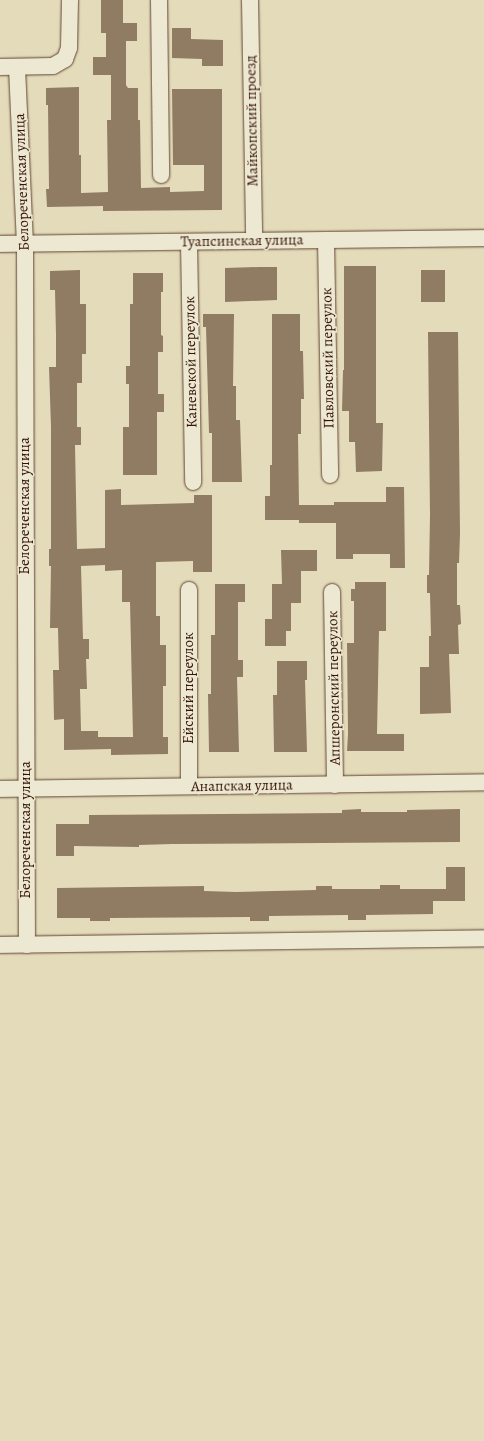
<!DOCTYPE html>
<meta charset="utf-8">
<style>
body{margin:0}
#map{position:relative;width:484px;height:1441px;overflow:hidden;background:#e4dbba;font-family:Alegreya,serif}
div>[style]{position:absolute}
[style*='--x']{left:calc(var(--x)*1px);top:calc(var(--y)*1px);width:calc(var(--w)*1px);rotate:calc(var(--a)*1deg)}
.building>*{inset:0;background:#907b63;transform-origin:0 0}
.roads{filter:drop-shadow(0 0 1px #614532) drop-shadow(0 0 1px #614532)}
.street>*{height:16px;margin:-8px;padding:0 8px;transform-origin:8px;border-radius:8px;background:#ede8d2}
span{translate:-50% -50%;white-space:nowrap;text-align:center;line-height:1.15;-webkit-text-stroke:3px #ede8d2;paint-order:stroke}
.street-label{font-size:15px;color:#351305}
</style>
<div id="map">
<div class="building">
<div style="clip-path:polygon(101px 0,123px 0,123px 23px,137px 23px,137px 41px,126px 41px,126px 85px,128px 88px,138px 88px,138px 120px,140px 120px,141px 188px,170px 187px,170px 192px,204px 191px,204px 165px,173px 165px,172px 89px,222px 89px,222px 210px,103px 211px,103px 206px,47px 207px,46px 189px,49px 189px,48px 105px,46px 105px,46px 88px,79px 87px,79px 155px,81px 155px,81px 193px,108px 192px,107px 120px,111px 120px,111px 75px,93px 75px,93px 57px,106px 57px,106px 33px,101px 33px)"></div>
<div style="clip-path:polygon(172px 28px,191px 28px,191px 39px,223px 40px,223px 66px,202px 66px,202px 59px,172px 58px)"></div>
<div style="clip-path:polygon(344px 266px,376px 266px,376px 423px,383px 423px,382px 471px,356px 472px,355px 442px,349px 442px,349px 411px,342px 411px,343px 370px,344px 370px)"></div>
<div style="clip-path:polygon(259px 267px,277px 267px,277px 300px,225px 302px,225px 268px)"></div>
<div style="clip-path:polygon(evenodd,80px 270px,80px 304px,86px 304px,86px 354px,82px 354px,82px 383px,77px 383px,77px 427px,81px 427px,81px 445px,75px 445px,77px 549px,105px 548px,105px 490px,121px 489px,121px 505px,194px 503px,194px 495px,212px 495px,212px 572px,193px 572px,193px 561px,156px 562px,156px 616px,160px 616px,160px 645px,166px 645px,166px 686px,163px 686px,163px 737px,168px 737px,168px 754px,111px 755px,111px 749px,64px 750px,64px 719px,54px 720px,53px 670px,59px 670px,58px 628px,50px 628px,51px 566px,49px 566px,49px 549px,51px 549px,51px 427px,49px 367px,56px 367px,56px 335px,55px 290px,50px 290px,50px 271px,80px 270px,105px 565px,105px 571px,122px 570px,122px 602px,130px 602px,133px 737px,98px 737px,98px 731px,81px 731px,80px 689px,87px 689px,86px 659px,89px 659px,89px 639px,83px 639px,81px 566px,105px 565px)"></div>
<div style="left:421px;top:270px;width:24px;height:32px"></div>
<div style="clip-path:polygon(133px 273px,163px 273px,163px 292px,161px 292px,161px 335px,163px 336px,163px 352px,158px 352px,158px 394px,164px 394px,164px 412px,157px 412px,157px 475px,123px 475px,123px 427px,129px 427px,129px 384px,126px 384px,126px 366px,130px 366px,130px 304px,133px 304px)"></div>
<div style="clip-path:polygon(203px 314px,234px 314px,233px 386px,236px 386px,236px 420px,240px 420px,242px 482px,212px 482px,212px 433px,209px 433px,206px 327px,203px 327px)"></div>
<div style="clip-path:polygon(272px 314px,300px 314px,300px 351px,303px 351px,304px 399px,301px 399px,301px 434px,298px 434px,299px 505px,334px 505px,334px 502px,386px 502px,386px 487px,404px 487px,405px 568px,390px 568px,390px 554px,353px 554px,353px 559px,336px 559px,336px 523px,299px 523px,299px 520px,265px 520px,265px 496px,270px 496px,270px 465px,272px 465px)"></div>
<div style="clip-path:polygon(428px 332px,458px 332px,460px 534px,459px 563px,457px 563px,457px 605px,460px 605px,461px 624px,458px 625px,459px 654px,449px 654px,451px 713px,420px 714px,420px 667px,429px 667px,429px 636px,431px 636px,430px 593px,427px 593px,427px 575px,429px 575px,430px 515px)"></div>
<div style="clip-path:polygon(281px 550px,317px 550px,317px 571px,301px 571px,301px 603px,291px 603px,291px 631px,286px 631px,286px 646px,265px 646px,265px 619px,272px 619px,272px 584px,282px 584px)"></div>
<div style="clip-path:polygon(355px 582px,386px 582px,386px 631px,379px 631px,377px 734px,404px 734px,404px 751px,347px 751px,348px 734px,347px 643px,354px 643px,354px 601px,351px 601px,351px 589px,355px 589px)"></div>
<div style="clip-path:polygon(215px 584px,245px 584px,245px 602px,238px 602px,238px 660px,243px 660px,243px 677px,237px 677px,239px 752px,209px 752px,208px 694px,211px 694px,211px 635px,215px 635px)"></div>
<div style="clip-path:polygon(277px 661px,307px 661px,307px 680px,305px 680px,307px 752px,274px 752px,273px 695px,277px 695px)"></div>
<div style="clip-path:polygon(361px 809px,361px 812px,407px 812px,407px 810px,460px 809px,460px 842px,172px 844px,139px 845px,139px 847px,74px 846px,74px 856px,56px 856px,56px 824px,89px 824px,89px 815px,342px 813px,342px 810px)"></div>
<div style="clip-path:polygon(446px 867px,465px 867px,465px 901px,433px 901px,433px 914px,366px 915px,366px 920px,348px 920px,348px 915px,269px 916px,269px 921px,250px 921px,250px 917px,110px 918px,110px 921px,90px 921px,90px 918px,57px 918px,57px 888px,204px 886px,204px 891px,236px 892px,316px 890px,316px 886px,332px 886px,332px 889px,380px 889px,380px 885px,400px 885px,400px 889px,446px 889px)"></div>
</div>
<div class="roads">
<div class="street">
<div style="--x:159;--y:0;--w:175;--a:89.3"></div>
<div style="--x:250;--y:0;--w:241;--a:89"></div>
<div style="--x:0;--y:67;--w:53;--a:-1.1"></div>
<div style="--x:53;--y:66;--w:14;--a:-30"></div>
<div style="--x:65;--y:59;--w:12;--a:-70"></div>
<div style="--x:69;--y:48;--w:48;--a:-88.8"></div>
<div style="--x:17;--y:68;--w:176;--a:87.4"></div>
<div style="--x:25;--y:244;--w:701;--a:89.84"></div>
<div style="--x:326;--y:240;--w:235;--a:89"></div>
<div style="--x:189;--y:242;--w:240;--a:89"></div>
<div style="--x:0;--y:244;--w:484;--a:-0.7"></div>
<div style="--x:189;--y:590;--w:196;--a:90"></div>
<div style="--x:332;--y:592;--w:193;--a:89.1"></div>
<div style="--x:0;--y:789;--w:484;--a:-0.8"></div>
<div style="--x:0;--y:945;--w:484;--a:-0.8"></div>
</div>
</div>
<div class="street-label">
<span style="left:252px;top:121px;rotate:-91deg">Майкопский проезд</span>
<span style="left:22px;top:182px;rotate:-92deg">Белореченская улица</span>
<span style="left:242px;top:241px;rotate:-1deg">Туапсинская улица</span>
<span style="left:328px;top:358px;rotate:-91deg">Павловский переулок</span>
<span style="left:191px;top:362px;rotate:-91deg">Каневской переулок</span>
<span style="left:25px;top:506px;rotate:-90deg">Белореченская улица</span>
<span style="left:189px;top:688px;rotate:-90deg">Ейский переулок</span>
<span style="left:334px;top:688px;rotate:-91deg">Апшеронский переулок</span>
<span style="left:242px;top:786px;rotate:-1deg">Анапская улица</span>
<span style="left:26px;top:830px;rotate:-90deg">Белореченская улица</span>
</div>
</div>
